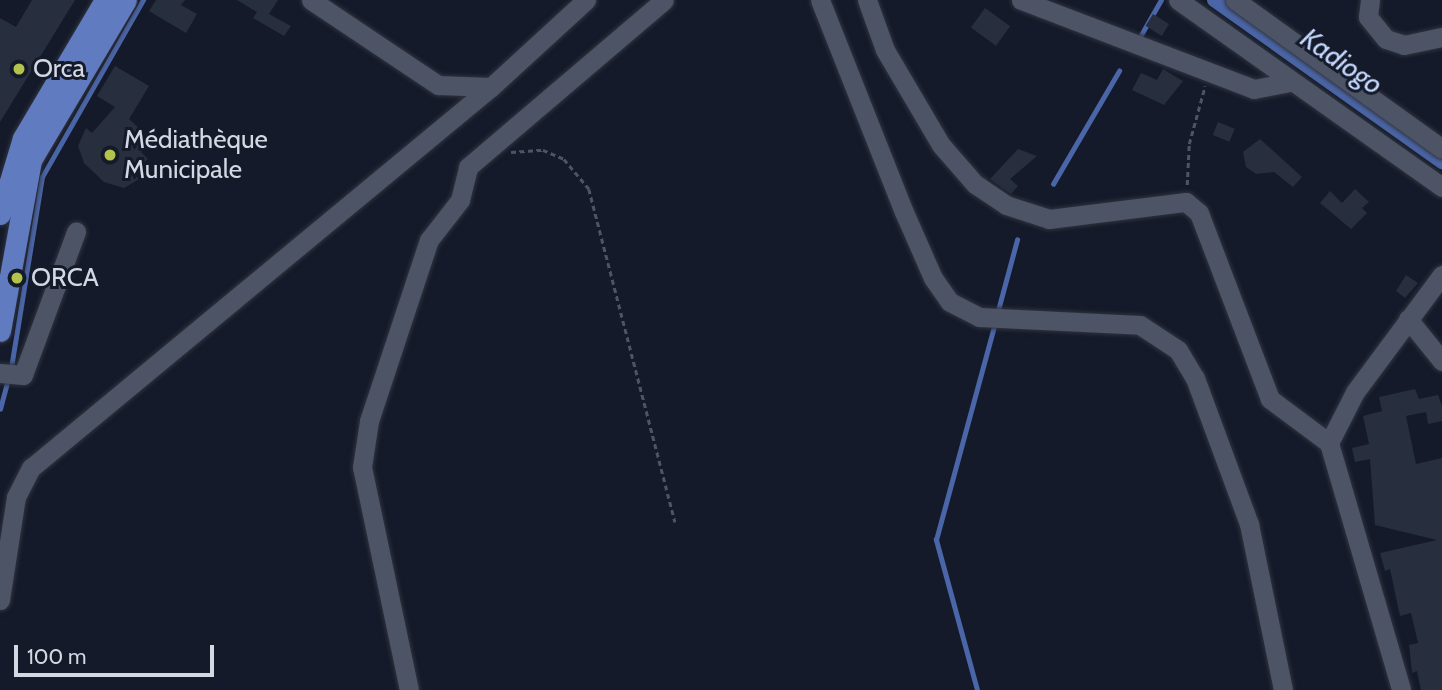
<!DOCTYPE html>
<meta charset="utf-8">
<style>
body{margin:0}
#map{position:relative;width:1442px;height:690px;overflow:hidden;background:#141a29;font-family:Cabin,sans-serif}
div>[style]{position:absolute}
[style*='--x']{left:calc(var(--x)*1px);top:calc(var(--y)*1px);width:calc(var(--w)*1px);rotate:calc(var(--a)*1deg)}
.stream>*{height:4.5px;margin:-2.25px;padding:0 2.25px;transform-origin:2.25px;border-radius:2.25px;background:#4b66a8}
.canal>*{height:14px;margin:-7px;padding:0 7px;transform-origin:7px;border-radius:7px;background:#4b66a8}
.building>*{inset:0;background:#272e3d;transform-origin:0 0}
.path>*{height:2.5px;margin-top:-1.25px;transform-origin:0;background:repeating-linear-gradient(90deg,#4e5462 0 5px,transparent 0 8.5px)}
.roads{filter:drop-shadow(0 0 2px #30333f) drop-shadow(0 0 2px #30333f)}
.minor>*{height:19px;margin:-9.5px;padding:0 9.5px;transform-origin:9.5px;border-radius:9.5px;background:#4c5466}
.major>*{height:21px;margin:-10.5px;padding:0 10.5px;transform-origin:10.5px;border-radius:10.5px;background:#607bbf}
.dots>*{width:19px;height:19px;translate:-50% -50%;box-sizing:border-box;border:4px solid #141a29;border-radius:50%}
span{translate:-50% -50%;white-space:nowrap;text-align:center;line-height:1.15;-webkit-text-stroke:6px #141a29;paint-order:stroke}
.poi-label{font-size:26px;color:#d3d8e3}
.left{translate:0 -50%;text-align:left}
.water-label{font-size:28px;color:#c7d9ff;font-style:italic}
.scale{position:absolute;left:14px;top:645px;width:200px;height:32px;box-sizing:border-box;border:4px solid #d3d8e3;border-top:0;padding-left:9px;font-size:21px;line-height:24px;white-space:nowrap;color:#d3d8e3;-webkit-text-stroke:5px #141a29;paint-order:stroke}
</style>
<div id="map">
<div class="stream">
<div style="--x:1141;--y:35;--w:40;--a:-60.3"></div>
<div style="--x:1053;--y:184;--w:131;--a:-59.7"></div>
<div style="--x:997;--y:314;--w:77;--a:-74.9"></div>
<div style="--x:11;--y:368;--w:193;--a:-80.8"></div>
<div style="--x:42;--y:177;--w:204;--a:-60.3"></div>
<div style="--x:0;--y:409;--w:31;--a:-75"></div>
<div style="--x:977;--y:690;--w:156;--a:-105.3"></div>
<div style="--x:936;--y:540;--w:225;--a:-74.8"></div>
</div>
<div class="canal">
<div style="--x:1214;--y:0;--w:280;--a:35.4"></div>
</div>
<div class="building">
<div style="clip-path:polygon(32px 0,75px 0,0 122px,0 18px,16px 27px)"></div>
<div style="clip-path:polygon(156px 0,185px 0,181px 5px,197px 14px,186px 33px,149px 11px)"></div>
<div style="clip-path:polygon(237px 0,278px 0,269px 14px,291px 26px,284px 36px,253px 18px,257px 12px)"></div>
<div style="left:985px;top:8px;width:31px;height:24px;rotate:36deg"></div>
<div style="left:1153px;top:14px;width:19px;height:14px;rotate:32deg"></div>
<div style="clip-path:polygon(115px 66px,149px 86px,129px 119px,153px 141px,141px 152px,148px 159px,133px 173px,139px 179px,124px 188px,104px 182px,84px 163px,78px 146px,86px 128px,92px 133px,115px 107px,97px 96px)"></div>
<div style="clip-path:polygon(1163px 69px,1183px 81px,1164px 105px,1132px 90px,1141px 73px,1157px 80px)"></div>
<div style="left:1218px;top:122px;width:18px;height:14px;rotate:22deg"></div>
<div style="clip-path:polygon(1260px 139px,1302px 177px,1293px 187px,1274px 172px,1256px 174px,1246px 167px,1243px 152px)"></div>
<div style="clip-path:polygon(1018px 149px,1037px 156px,1010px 179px,1018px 186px,1011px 194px,990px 179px)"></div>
<div style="clip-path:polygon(1355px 189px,1369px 202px,1362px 208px,1367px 213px,1351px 229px,1320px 203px,1330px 191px,1342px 203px)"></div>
<div style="clip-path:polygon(1406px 275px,1418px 283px,1405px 298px,1396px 291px)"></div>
<div style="clip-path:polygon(1415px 389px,1419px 399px,1438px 395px,1442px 406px,1442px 421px,1428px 424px,1426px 412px,1406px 416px,1416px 464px,1442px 458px,1442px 690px,1421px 690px,1417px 671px,1412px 673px,1409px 645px,1418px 643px,1411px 613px,1400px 616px,1390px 569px,1385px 571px,1380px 553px,1437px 540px,1375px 525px,1370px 459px,1355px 462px,1352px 448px,1369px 444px,1363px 416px,1382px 411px,1379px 397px)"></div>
</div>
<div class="path">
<div style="--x:511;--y:152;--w:32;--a:-4"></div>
<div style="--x:543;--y:150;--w:23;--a:23"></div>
<div style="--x:564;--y:159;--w:39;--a:50"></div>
<div style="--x:589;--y:189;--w:344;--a:75.5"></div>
<div style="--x:1187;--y:185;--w:41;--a:-87.2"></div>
<div style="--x:1189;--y:144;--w:60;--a:-74.6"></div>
</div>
<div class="roads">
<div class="minor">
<div style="--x:311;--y:0;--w:153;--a:33.8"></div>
<div style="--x:438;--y:85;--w:53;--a:2.2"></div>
<div style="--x:820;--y:0;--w:228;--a:68.4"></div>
<div style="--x:904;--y:212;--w:72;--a:66.3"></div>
<div style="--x:933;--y:278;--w:29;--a:55"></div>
<div style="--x:950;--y:302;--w:33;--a:27"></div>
<div style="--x:979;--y:317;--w:161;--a:2.8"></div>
<div style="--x:1140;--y:325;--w:45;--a:33.3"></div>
<div style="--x:1178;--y:350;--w:33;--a:59"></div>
<div style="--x:1195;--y:378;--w:156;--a:69.7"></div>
<div style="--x:1249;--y:524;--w:169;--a:78.4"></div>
<div style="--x:867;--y:0;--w:53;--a:70.2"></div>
<div style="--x:885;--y:50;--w:110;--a:59.5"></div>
<div style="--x:941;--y:145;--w:52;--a:48.9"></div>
<div style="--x:975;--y:184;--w:37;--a:34"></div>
<div style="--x:1006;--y:205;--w:45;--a:18"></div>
<div style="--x:1049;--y:219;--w:138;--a:-7.1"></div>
<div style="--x:1186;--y:202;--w:17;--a:40"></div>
<div style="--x:1199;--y:213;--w:199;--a:69.1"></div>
<div style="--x:1270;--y:399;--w:74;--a:36.7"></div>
<div style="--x:1329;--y:443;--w:257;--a:73.7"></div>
<div style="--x:1021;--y:0;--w:249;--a:20.9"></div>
<div style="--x:1254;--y:89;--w:38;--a:-11"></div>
<div style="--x:1178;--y:0;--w:324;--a:35.3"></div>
<div style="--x:1235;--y:0;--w:255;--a:35.7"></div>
<div style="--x:1370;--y:0;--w:17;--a:97"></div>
<div style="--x:1368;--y:17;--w:28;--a:51"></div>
<div style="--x:1386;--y:39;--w:19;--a:18"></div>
<div style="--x:1404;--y:45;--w:39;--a:-12"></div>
<div style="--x:1408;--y:319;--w:54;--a:51"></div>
<div style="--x:0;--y:373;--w:23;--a:5"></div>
<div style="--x:23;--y:375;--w:153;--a:-69.7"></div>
<div style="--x:1329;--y:443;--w:57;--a:-63"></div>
<div style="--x:1355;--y:392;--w:146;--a:-53.4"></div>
<div style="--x:0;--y:600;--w:104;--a:-81.2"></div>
<div style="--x:16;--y:497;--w:33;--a:-63"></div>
<div style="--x:31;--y:468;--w:597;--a:-39.63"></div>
<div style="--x:491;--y:87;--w:129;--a:-42.5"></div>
<div style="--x:409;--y:690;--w:228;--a:-101.9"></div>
<div style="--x:362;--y:467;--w:47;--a:-81.3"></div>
<div style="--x:369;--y:421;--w:191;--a:-71.7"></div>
<div style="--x:429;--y:240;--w:51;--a:-52.2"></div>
<div style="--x:460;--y:200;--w:34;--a:-76"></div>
<div style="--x:468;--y:167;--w:257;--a:-40.4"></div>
</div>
<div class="major">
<div style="--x:0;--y:214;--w:79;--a:-73.2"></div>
<div style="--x:23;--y:138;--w:161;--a:-59.3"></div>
<div style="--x:0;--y:331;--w:174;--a:-79.7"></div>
<div style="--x:31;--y:160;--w:186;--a:-59.3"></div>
</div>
</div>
<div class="dots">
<div style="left:19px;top:69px;background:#b3c24b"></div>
<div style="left:110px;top:155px;background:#b3c24b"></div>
<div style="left:17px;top:278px;background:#b3c24b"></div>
</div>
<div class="poi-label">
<span class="left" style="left:33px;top:69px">Orca</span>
<span class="left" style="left:124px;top:155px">Médiathèque<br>Municipale</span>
<span class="left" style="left:31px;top:278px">ORCA</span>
</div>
<div class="water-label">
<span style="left:1342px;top:61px;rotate:35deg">Kadiogo</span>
</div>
<div class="scale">100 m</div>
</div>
